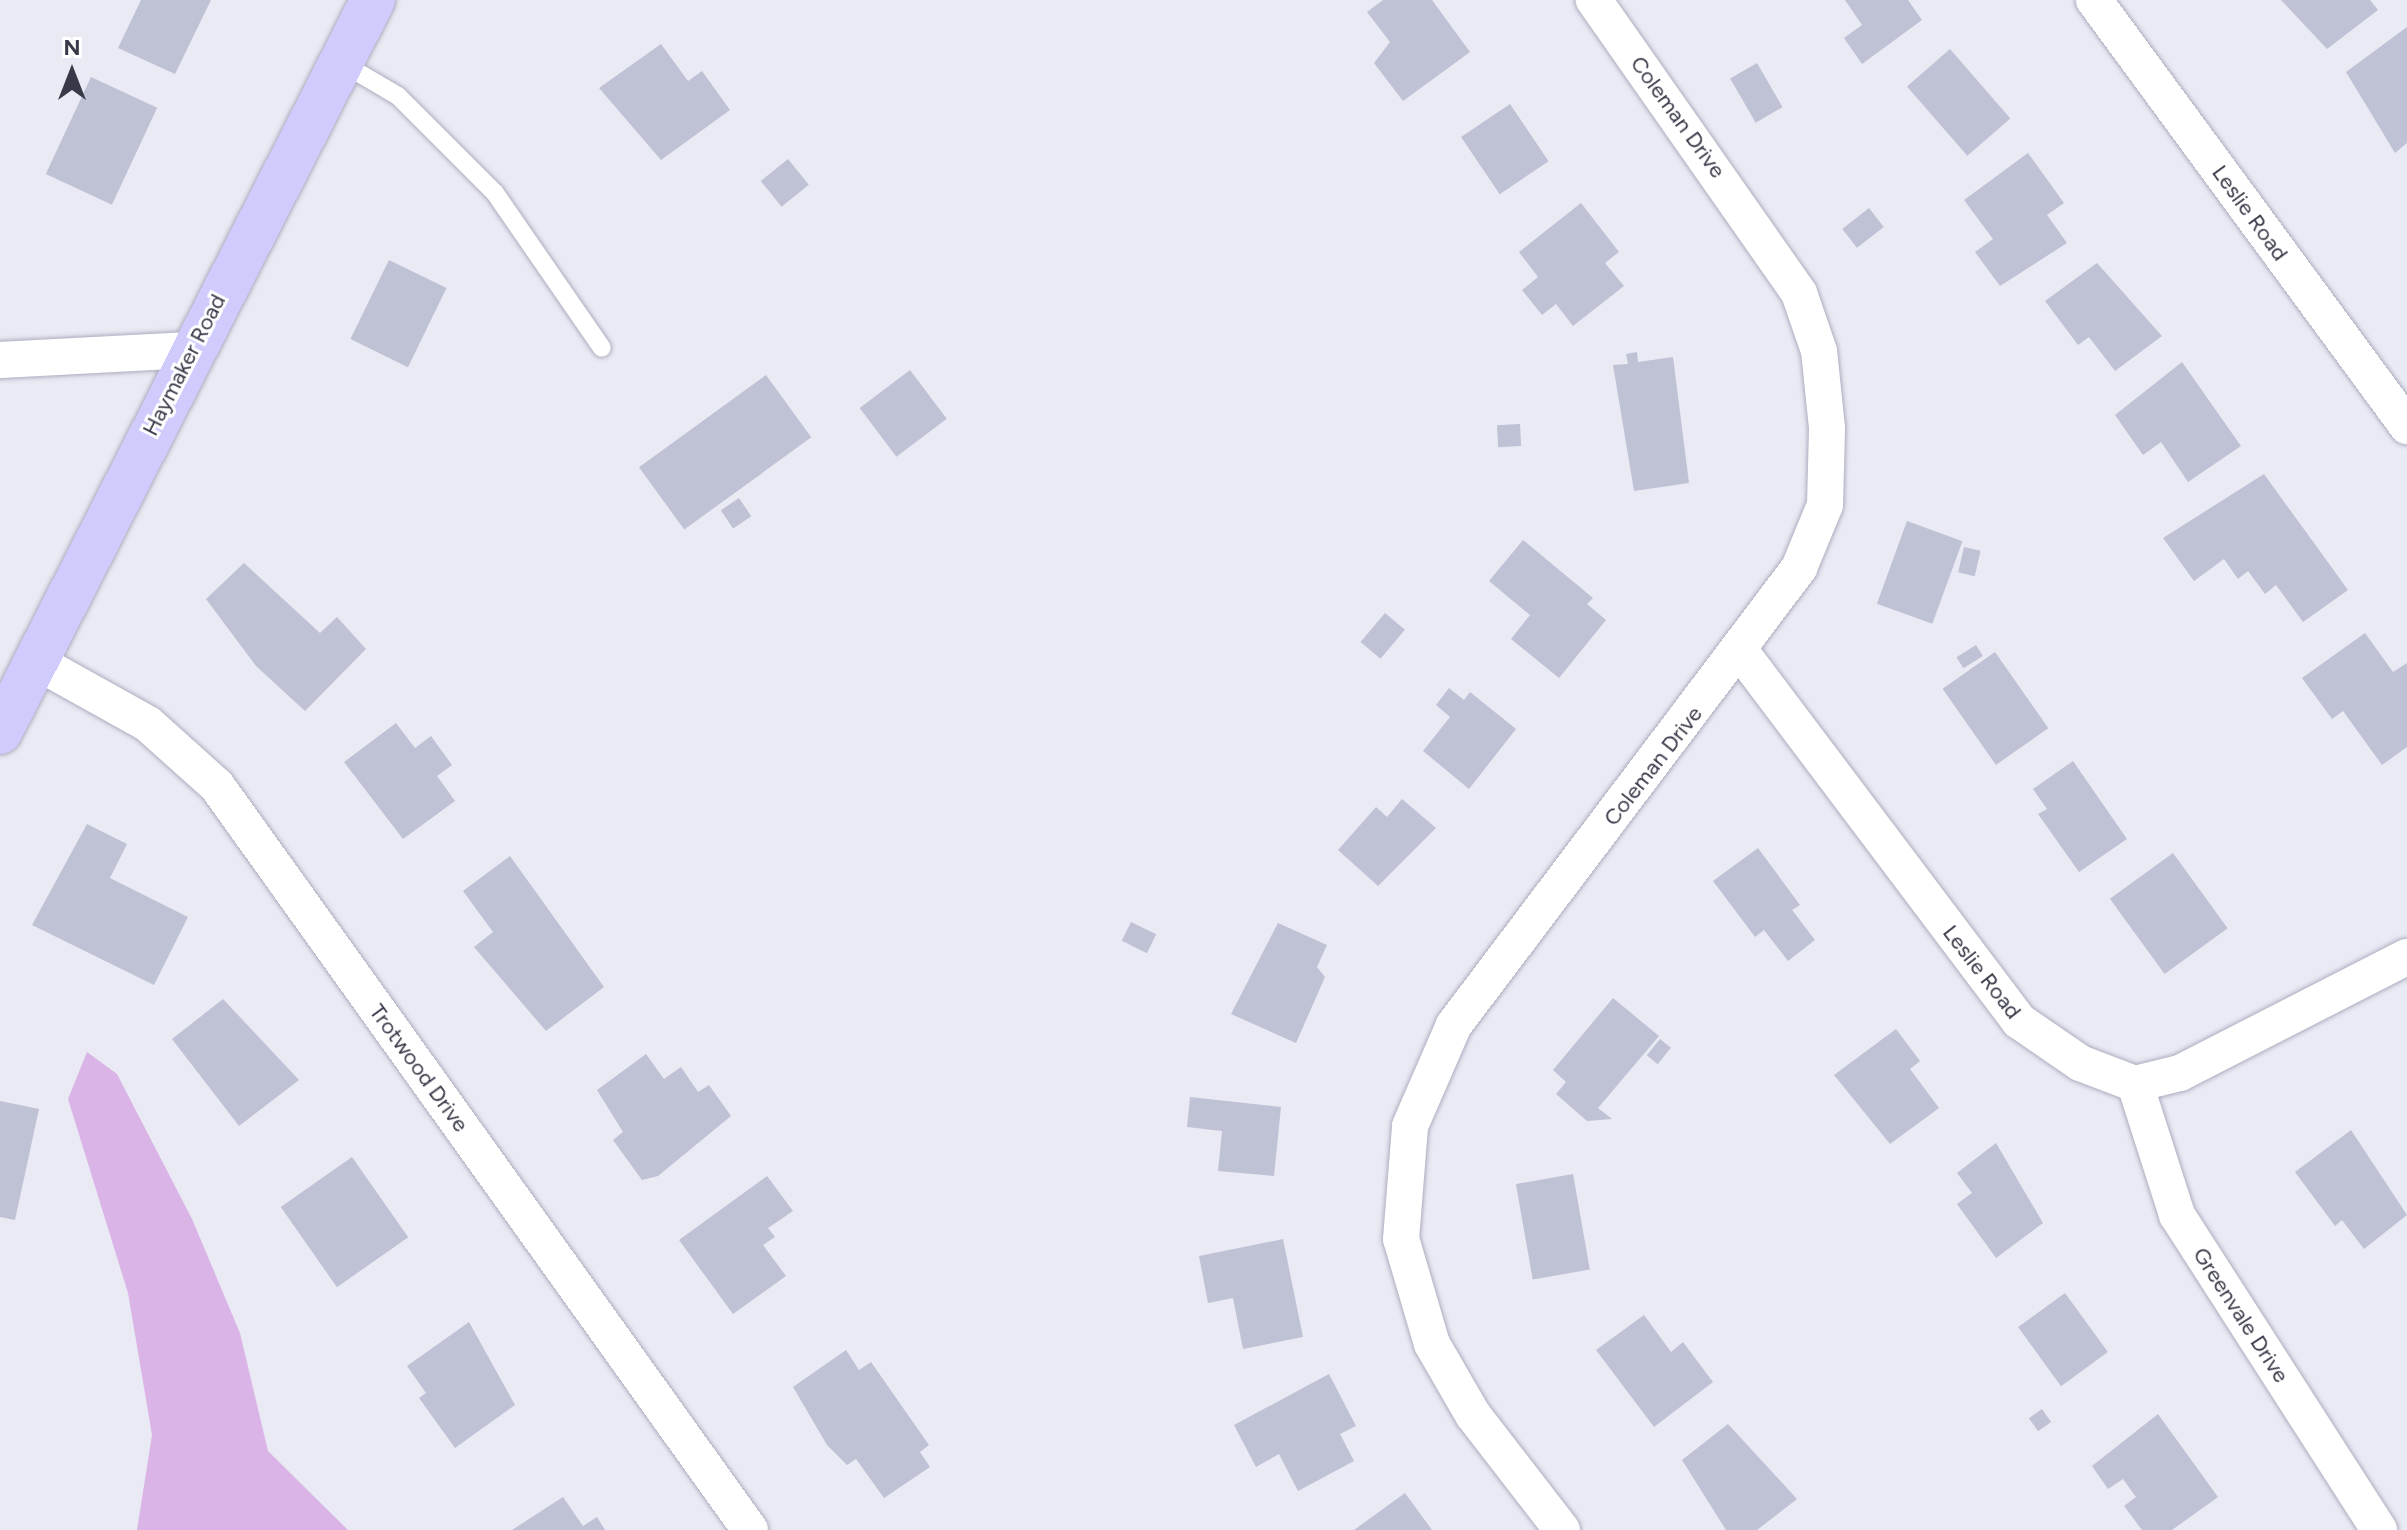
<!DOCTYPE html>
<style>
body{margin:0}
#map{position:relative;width:2407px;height:1530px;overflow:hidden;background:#eaeaf4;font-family:Figtree,sans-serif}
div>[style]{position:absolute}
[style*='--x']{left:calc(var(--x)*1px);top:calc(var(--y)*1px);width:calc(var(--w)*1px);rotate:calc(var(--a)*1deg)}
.green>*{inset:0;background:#dab4e6}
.building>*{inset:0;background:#bfc1d5;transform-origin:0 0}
.roads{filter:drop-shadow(0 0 2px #acadbf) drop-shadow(0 0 2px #acadbf)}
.lane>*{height:18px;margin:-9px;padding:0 9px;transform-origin:9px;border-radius:9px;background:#fff}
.street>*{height:36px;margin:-18px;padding:0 18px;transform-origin:18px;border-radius:18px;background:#fff}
.secondary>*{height:44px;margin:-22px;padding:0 22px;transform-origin:22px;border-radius:22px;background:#cfcbfc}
span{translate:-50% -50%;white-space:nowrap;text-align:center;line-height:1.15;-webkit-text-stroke:6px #fff;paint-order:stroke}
.street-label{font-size:22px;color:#383948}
.north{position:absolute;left:32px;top:32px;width:80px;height:80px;-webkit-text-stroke:6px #fff;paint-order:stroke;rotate:0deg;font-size:22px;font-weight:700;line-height:32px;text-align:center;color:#383948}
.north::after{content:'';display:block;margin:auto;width:28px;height:36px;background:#383948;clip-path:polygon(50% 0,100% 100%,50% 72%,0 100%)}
</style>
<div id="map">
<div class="green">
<div style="clip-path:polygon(87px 1052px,117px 1074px,192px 1219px,240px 1333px,268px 1451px,348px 1530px,137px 1530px,152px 1435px,128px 1293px,68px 1099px)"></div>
</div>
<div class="building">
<div style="clip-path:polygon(141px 0,211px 0,175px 74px,118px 48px)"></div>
<div style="clip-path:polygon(1383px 0,1432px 0,1470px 52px,1403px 101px,1374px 63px,1390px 42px,1367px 12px)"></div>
<div style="clip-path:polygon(1845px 0,1908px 0,1922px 20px,1862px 64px,1844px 38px,1862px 25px)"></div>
<div style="clip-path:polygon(2281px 0,2370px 0,2378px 10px,2327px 49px)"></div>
<div style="clip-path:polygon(2407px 27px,2407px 143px,2395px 153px,2346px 72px)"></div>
<div style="clip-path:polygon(661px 44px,688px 81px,702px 71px,730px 110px,661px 160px,599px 88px)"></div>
<div style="left:1950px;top:49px;width:92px;height:57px;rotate:49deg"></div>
<div style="left:1757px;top:63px;width:51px;height:31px;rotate:60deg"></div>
<div style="left:91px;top:77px;width:73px;height:107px;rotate:25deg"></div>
<div style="left:1510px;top:104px;width:69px;height:59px;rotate:56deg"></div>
<div style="clip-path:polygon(2028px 153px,2064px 203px,2047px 215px,2067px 243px,2000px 286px,1975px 252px,1993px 239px,1964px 200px)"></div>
<div style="left:788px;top:159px;width:33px;height:35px;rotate:51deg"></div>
<div style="clip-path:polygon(1581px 203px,1619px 252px,1605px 263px,1624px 286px,1573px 326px,1556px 304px,1542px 315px,1522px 290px,1538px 277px,1519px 252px)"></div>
<div style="left:1869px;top:208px;width:24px;height:34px;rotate:52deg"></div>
<div style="left:389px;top:260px;width:64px;height:88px;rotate:26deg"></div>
<div style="clip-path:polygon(2097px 263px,2162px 336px,2115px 371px,2089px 337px,2078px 345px,2045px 301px)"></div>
<div style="clip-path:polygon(1637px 352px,1638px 362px,1673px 357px,1689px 483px,1634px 491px,1613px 365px,1628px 364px,1626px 354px)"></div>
<div style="clip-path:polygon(2182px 362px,2241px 446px,2188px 482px,2161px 442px,2143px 455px,2115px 415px)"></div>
<div style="left:910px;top:370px;width:61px;height:63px;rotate:53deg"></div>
<div style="left:766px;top:375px;width:77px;height:157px;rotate:54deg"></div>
<div style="left:1520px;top:424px;width:22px;height:23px;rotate:87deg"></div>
<div style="clip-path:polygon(2264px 474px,2348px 590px,2303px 622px,2276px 585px,2265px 594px,2248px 571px,2238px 579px,2224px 559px,2194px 581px,2163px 538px)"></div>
<div style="left:739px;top:498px;width:22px;height:22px;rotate:56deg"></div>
<div style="left:1907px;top:521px;width:59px;height:88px;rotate:20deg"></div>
<div style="clip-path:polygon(1523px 540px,1593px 598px,1587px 604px,1606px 620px,1559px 678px,1511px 639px,1530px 615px,1489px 581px)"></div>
<div style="left:1964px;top:547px;width:17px;height:26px;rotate:13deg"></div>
<div style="clip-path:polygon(244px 563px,320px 633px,337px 617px,366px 649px,305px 711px,256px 666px,206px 599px)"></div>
<div style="left:1385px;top:613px;width:26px;height:38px;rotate:40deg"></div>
<div style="clip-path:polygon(2365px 633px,2393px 672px,2407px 663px,2407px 747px,2382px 765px,2343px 711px,2332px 719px,2302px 678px)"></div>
<div style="left:1976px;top:645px;width:13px;height:23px;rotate:58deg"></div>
<div style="left:1995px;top:652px;width:93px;height:64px;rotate:55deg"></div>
<div style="clip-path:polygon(1449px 688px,1464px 700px,1470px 692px,1516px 729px,1469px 789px,1423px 751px,1450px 717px,1436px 705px)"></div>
<div style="clip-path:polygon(396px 723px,415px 748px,431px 736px,452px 765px,437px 776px,455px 801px,403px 839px,344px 762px)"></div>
<div style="clip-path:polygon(2073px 761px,2127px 839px,2079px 872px,2038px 814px,2047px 809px,2033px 789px)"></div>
<div style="clip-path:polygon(1402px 799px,1436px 828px,1378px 886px,1338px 850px,1376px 807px,1387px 817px)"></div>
<div style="clip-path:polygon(87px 824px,127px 844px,110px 878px,188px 917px,154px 985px,32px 925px)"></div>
<div style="clip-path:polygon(1758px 848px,1800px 905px,1792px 910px,1815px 940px,1788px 961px,1764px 930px,1755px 937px,1713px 881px)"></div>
<div style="left:2173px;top:853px;width:93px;height:78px;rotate:54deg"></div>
<div style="clip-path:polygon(510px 856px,604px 987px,546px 1031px,474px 947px,493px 932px,463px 891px)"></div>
<div style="left:1131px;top:922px;width:28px;height:21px;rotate:26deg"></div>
<div style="clip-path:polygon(1278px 923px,1327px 945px,1317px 967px,1325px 977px,1296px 1043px,1231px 1014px)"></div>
<div style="clip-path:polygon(1613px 998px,1659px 1036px,1598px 1108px,1612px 1119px,1587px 1121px,1556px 1094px,1566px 1082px,1553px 1070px)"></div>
<div style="clip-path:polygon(223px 999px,299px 1080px,239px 1126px,172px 1039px)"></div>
<div style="clip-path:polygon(1896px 1029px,1920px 1061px,1910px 1069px,1939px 1108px,1890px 1144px,1834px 1075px)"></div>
<div style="left:1660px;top:1039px;width:14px;height:21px;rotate:39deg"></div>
<div style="clip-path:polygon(646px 1054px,664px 1079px,681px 1067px,698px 1092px,709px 1085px,731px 1116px,658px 1176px,642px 1180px,613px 1140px,623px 1132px,597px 1090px)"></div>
<div style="clip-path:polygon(1190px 1097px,1281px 1107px,1274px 1176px,1218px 1171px,1222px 1131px,1187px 1127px)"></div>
<div style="clip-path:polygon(0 1101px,39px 1109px,15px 1220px,0 1217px)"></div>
<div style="clip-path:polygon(2351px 1130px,2407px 1215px,2364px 1249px,2342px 1220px,2335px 1226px,2295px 1172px)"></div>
<div style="clip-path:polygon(1996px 1143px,2043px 1223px,1996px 1258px,1957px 1204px,1972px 1193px,1957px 1173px)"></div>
<div style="left:352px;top:1157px;width:98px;height:87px;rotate:55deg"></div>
<div style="left:1573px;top:1174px;width:97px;height:58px;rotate:80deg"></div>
<div style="clip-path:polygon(767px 1176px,793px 1211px,768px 1228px,775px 1237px,763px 1245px,786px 1276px,733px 1314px,679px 1240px)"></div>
<div style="clip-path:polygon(1283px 1239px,1303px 1337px,1243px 1349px,1233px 1298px,1208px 1303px,1199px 1256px)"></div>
<div style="left:2065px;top:1293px;width:73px;height:58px;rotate:54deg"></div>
<div style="clip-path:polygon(1644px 1315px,1671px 1352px,1683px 1342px,1713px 1382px,1654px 1427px,1596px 1350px)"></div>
<div style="clip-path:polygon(469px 1322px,515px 1405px,455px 1448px,419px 1398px,426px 1393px,407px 1366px)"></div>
<div style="clip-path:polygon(846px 1350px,859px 1370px,871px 1362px,929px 1445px,920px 1452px,930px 1467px,884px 1498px,856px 1459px,847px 1465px,827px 1445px,793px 1387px)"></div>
<div style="clip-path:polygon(1329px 1374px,1356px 1426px,1340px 1434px,1354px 1461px,1298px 1491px,1279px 1454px,1256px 1467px,1234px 1425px)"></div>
<div style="left:2042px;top:1409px;width:16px;height:16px;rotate:55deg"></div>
<div style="clip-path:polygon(2158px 1414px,2218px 1497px,2172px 1530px,2142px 1530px,2124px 1506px,2136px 1497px,2123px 1479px,2108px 1489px,2092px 1466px)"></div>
<div style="clip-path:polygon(1728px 1424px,1797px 1499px,1757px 1530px,1726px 1530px,1682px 1460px)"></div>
<div style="clip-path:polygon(1405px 1493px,1432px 1530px,1354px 1530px)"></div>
<div style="clip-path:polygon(563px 1497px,583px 1526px,597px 1517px,605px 1530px,512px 1530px)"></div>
</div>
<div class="roads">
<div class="lane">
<div style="--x:342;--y:63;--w:65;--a:30.5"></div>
<div style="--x:398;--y:96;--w:137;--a:45"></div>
<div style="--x:495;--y:193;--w:188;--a:55.4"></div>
</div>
<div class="street">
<div style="--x:2094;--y:0;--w:529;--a:53.69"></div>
<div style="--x:0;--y:360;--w:191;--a:-3"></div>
<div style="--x:1741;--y:652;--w:462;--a:53"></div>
<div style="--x:2019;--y:1021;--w:74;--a:34.5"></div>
<div style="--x:2080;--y:1063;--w:59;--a:20.9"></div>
<div style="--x:2135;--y:1084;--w:46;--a:-13.7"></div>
<div style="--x:2180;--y:1073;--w:255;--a:-27.1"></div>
<div style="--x:35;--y:661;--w:129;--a:29.1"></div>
<div style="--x:148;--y:724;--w:93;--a:41.9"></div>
<div style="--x:217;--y:786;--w:915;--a:54.38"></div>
<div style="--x:2135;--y:1084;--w:138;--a:72.2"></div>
<div style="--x:2177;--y:1215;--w:374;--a:57.3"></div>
<div style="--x:1562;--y:1530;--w:145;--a:-127.7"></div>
<div style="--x:1473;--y:1415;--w:82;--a:-120"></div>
<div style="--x:1432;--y:1344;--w:109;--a:-106.4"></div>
<div style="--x:1401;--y:1239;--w:113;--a:-85.4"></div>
<div style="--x:1410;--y:1126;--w:110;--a:-66.5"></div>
<div style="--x:1454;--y:1025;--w:573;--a:-52.95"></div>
<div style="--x:1799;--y:568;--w:68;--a:-67.6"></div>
<div style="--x:1825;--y:505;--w:77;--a:-88.5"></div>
<div style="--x:1827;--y:428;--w:77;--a:-95.9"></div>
<div style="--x:1819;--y:351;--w:61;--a:-109"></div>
<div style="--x:1799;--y:293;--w:358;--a:-125"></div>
</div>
<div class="secondary">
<div style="--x:0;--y:732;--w:822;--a:-63"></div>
</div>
</div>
<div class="street-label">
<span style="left:1678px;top:117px;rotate:54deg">Coleman Drive</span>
<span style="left:2250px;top:213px;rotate:54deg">Leslie Road</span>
<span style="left:184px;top:365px;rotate:-63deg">Haymaker Road</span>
<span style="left:1653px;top:766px;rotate:-52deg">Coleman Drive</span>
<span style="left:1982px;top:972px;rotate:52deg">Leslie Road</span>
<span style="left:419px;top:1068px;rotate:54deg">Trotwood Drive</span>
<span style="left:2241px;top:1315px;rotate:57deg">Greenvale Drive</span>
</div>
<div class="north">N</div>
</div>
